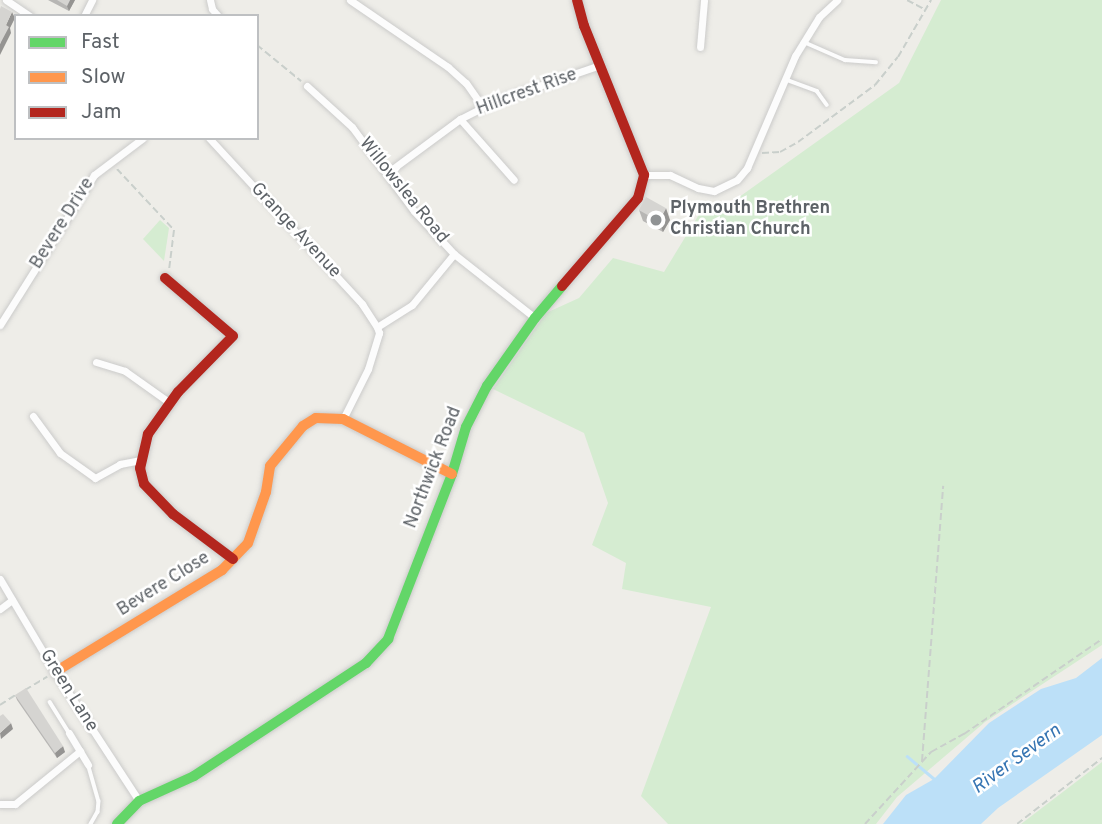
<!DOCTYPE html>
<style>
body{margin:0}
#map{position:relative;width:1102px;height:824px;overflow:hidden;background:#eeede8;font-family:Overpass,sans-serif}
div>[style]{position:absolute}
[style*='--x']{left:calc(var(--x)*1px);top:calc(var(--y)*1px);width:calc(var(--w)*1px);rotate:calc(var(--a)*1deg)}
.green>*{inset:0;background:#d5ecd1}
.water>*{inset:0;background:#bce0f8}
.stream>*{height:2.5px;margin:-1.25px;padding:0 1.25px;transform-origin:1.25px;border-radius:1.25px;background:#bce0f8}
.path>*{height:2px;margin-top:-1px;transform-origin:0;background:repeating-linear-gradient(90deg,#c9cfcb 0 7px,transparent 0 10.5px)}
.roads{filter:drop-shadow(0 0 2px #cbcbca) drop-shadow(0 0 2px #cbcbca)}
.lane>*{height:3.5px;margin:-1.75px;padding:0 1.75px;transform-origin:1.75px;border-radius:1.75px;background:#fcfcfc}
.street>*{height:7px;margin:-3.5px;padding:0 3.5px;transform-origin:3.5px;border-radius:3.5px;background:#fcfcfc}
.fast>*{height:10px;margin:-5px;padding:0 5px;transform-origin:5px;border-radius:5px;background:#63d668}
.slow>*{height:10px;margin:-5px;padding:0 5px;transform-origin:5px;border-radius:5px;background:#ff974d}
.jam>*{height:10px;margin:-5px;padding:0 5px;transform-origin:5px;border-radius:5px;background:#b3261e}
.wall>*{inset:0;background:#b7b6b4}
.shaded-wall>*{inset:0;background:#959492}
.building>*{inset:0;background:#d5d4d1;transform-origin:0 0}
.dots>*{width:19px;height:19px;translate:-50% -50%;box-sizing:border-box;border:4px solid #fff;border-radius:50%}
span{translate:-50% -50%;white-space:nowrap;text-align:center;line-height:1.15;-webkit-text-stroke:5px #fff;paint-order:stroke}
.street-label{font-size:18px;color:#5d6267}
.poi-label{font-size:18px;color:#5d6267;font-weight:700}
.left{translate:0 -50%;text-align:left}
.water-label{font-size:19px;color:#3675b3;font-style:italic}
.legend{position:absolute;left:14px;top:14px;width:245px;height:126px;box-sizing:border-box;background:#fff;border:2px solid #bec0c2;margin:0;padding:9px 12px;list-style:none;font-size:21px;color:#5d6267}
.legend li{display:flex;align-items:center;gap:14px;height:35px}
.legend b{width:35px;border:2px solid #bec0c2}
</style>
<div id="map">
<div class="green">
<div style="clip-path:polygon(941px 0,1102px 0,1102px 645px,985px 722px,897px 797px,876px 824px,668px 824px,641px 796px,711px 607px,622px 589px,626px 563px,592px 545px,608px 503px,584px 433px,493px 389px,546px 313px,579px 298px,613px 258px,664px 272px,706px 203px,721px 210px,899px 83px)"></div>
<div style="clip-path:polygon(160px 220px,169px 228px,164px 261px,143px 239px)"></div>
<div style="clip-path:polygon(1102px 762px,1102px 824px,1021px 824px)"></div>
</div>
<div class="water">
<div style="clip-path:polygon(1102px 658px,1102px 735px,998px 808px,981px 824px,883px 824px,906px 795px,934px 779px,989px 723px,1041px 689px,1076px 678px)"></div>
</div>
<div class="stream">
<div style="--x:907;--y:756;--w:35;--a:40"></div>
</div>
<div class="path">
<div style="--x:907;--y:0;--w:19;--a:28"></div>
<div style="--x:257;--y:45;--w:57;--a:39.3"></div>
<div style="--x:762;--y:153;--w:18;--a:-3"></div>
<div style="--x:780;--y:152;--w:21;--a:-29"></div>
<div style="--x:798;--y:142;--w:96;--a:-36.5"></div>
<div style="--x:875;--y:85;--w:36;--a:-51"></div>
<div style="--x:898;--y:57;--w:66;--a:-59.9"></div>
<div style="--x:117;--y:169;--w:83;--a:46.9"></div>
<div style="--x:174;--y:230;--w:40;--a:97.1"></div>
<div style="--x:25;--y:690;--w:26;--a:-31"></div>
<div style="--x:0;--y:705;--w:20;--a:-33"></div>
<div style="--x:922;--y:761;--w:276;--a:-85.6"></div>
<div style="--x:865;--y:824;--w:98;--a:-47.5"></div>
<div style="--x:931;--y:752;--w:38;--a:-29"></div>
<div style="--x:964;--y:734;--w:168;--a:-34.5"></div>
<div style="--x:1017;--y:824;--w:108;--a:-37.8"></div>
</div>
<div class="roads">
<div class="lane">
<div style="--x:804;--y:42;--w:45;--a:23.7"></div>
<div style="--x:845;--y:60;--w:31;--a:4"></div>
<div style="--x:787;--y:80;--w:32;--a:20"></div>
<div style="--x:817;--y:91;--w:17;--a:54"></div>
<div style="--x:50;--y:702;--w:36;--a:58"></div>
<div style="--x:89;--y:767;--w:35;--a:74"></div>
<div style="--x:99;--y:801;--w:11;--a:95"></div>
<div style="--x:98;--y:812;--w:14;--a:120"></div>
</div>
<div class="street">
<div style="--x:6;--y:0;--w:29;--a:34"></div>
<div style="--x:210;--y:0;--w:9;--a:77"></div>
<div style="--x:212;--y:9;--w:9;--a:49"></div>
<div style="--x:350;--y:0;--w:119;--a:34.4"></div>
<div style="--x:448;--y:67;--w:24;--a:42"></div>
<div style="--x:466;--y:83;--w:29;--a:55"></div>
<div style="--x:84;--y:16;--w:18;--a:-63"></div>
<div style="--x:700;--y:47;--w:47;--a:-85.1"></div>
<div style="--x:307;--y:86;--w:61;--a:42.3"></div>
<div style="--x:352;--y:127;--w:104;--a:53.6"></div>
<div style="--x:414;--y:211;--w:59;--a:47.1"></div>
<div style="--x:454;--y:254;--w:103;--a:38.3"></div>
<div style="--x:460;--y:119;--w:81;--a:48.5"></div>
<div style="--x:209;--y:138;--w:226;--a:47.3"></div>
<div style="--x:362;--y:304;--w:27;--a:57"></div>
<div style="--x:387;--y:173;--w:91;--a:-36.5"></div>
<div style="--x:460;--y:119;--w:39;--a:-27"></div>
<div style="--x:495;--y:101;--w:111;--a:-18.9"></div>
<div style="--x:644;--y:175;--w:26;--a:0"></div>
<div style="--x:670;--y:175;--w:31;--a:25"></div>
<div style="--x:698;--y:188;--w:16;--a:11"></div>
<div style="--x:714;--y:191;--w:25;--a:-26"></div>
<div style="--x:737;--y:180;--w:16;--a:-50"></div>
<div style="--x:747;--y:168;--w:122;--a:-66.8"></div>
<div style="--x:795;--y:56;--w:46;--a:-58.4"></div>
<div style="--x:819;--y:17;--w:25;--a:-43"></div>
<div style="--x:0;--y:325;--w:177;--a:-57.9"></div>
<div style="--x:94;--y:175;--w:61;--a:-37.1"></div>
<div style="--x:377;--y:327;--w:41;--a:-32.2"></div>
<div style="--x:412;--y:305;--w:66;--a:-50.5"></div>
<div style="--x:96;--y:362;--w:30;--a:17"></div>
<div style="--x:125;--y:371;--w:55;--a:35.4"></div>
<div style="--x:33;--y:416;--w:46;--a:53.9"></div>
<div style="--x:60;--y:453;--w:43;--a:35.5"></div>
<div style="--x:95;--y:478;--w:29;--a:-29"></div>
<div style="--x:120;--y:464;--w:21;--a:-11"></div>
<div style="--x:343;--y:419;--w:56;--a:-63.4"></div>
<div style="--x:368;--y:369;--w:38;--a:-73"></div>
<div style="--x:379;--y:333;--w:6;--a:-108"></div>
<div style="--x:0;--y:579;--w:108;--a:59.4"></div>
<div style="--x:55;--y:672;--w:154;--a:56.9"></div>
<div style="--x:0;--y:609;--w:15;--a:-37"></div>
<div style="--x:69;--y:733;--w:37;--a:59"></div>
<div style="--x:0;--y:804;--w:15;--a:0"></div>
<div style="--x:15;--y:804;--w:84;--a:-39.2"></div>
</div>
<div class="fast">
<div style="--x:117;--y:824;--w:32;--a:-46"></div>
<div style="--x:139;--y:801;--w:60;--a:-24.4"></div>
<div style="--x:194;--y:776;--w:206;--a:-33.3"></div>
<div style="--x:366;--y:663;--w:33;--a:-47"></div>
<div style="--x:388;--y:639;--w:177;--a:-68.8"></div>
<div style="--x:452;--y:474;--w:49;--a:-73.4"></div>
<div style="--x:466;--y:427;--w:46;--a:-62.9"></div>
<div style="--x:487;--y:386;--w:83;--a:-54.8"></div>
<div style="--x:535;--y:318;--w:42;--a:-49.8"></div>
</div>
<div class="slow">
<div style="--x:55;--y:672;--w:196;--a:-31.4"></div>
<div style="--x:222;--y:570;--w:37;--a:-46"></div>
<div style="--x:248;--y:543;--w:54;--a:-70.6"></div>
<div style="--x:266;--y:492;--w:26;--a:-81"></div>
<div style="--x:270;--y:466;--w:52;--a:-50.5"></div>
<div style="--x:303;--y:426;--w:15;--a:-32"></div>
<div style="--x:316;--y:418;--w:27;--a:2"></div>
<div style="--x:343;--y:419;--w:122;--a:26.8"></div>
</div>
<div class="jam">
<div style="--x:165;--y:278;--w:89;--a:40.5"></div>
<div style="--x:233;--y:336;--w:78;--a:134.5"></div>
<div style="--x:178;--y:392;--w:52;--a:125.5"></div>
<div style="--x:148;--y:434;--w:35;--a:103"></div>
<div style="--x:140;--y:468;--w:16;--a:76"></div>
<div style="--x:144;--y:484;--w:42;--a:46"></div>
<div style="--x:173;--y:514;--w:75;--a:36.9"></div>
<div style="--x:562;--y:286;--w:116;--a:-49.2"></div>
<div style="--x:638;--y:198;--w:24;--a:-75"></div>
<div style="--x:644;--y:175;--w:161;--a:-111.9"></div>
<div style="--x:584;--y:26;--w:27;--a:-105"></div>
</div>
</div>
<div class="wall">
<div style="clip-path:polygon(48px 0,75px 0,69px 11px)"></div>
<div style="clip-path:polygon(639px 210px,670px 220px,663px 232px,643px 221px)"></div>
<div style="clip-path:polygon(15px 695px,65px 752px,57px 758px,17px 700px)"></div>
</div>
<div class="shaded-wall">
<div style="clip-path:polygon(70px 0,75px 0,69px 11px,67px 6px)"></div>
<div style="clip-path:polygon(12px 12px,15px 18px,10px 28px,11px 33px,0 55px,0 44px,6px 25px)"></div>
<div style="clip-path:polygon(666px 208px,670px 220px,663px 232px,659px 221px)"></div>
<div style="clip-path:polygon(11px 723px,13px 729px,1px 739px,0 733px)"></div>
<div style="clip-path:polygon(63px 746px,65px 752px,57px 758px,55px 753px)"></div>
</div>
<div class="building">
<div style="clip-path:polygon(57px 0,70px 0,67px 6px)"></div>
<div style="clip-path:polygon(1px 6px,12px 12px,6px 25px,9px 27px,0 44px,0 9px)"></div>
<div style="left:646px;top:197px;width:23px;height:15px;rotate:29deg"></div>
<div style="clip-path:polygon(26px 688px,63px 746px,55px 753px,15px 695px)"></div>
<div style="clip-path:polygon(3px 714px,11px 723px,0 733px,0 716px)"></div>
</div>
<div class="dots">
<div style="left:656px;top:220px;background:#909394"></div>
</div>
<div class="street-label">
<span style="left:527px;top:93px;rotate:-20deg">Hillcrest Rise</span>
<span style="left:403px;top:191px;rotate:51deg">Willowslea Road</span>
<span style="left:63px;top:224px;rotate:-58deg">Bevere Drive</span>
<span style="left:295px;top:231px;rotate:47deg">Grange Avenue</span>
<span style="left:434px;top:468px;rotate:-69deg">Northwick Road</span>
<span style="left:164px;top:585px;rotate:-32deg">Bevere Close</span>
<span style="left:68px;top:691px;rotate:58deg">Green Lane</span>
</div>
<div class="poi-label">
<span class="left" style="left:670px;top:220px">Plymouth Brethren<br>Christian Church</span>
</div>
<div class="water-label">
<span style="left:1017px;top:760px;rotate:-36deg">River Severn</span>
</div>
<ul class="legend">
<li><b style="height:9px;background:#63d668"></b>Fast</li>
<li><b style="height:9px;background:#ff974d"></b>Slow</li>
<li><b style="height:9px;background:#b3261e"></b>Jam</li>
</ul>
</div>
